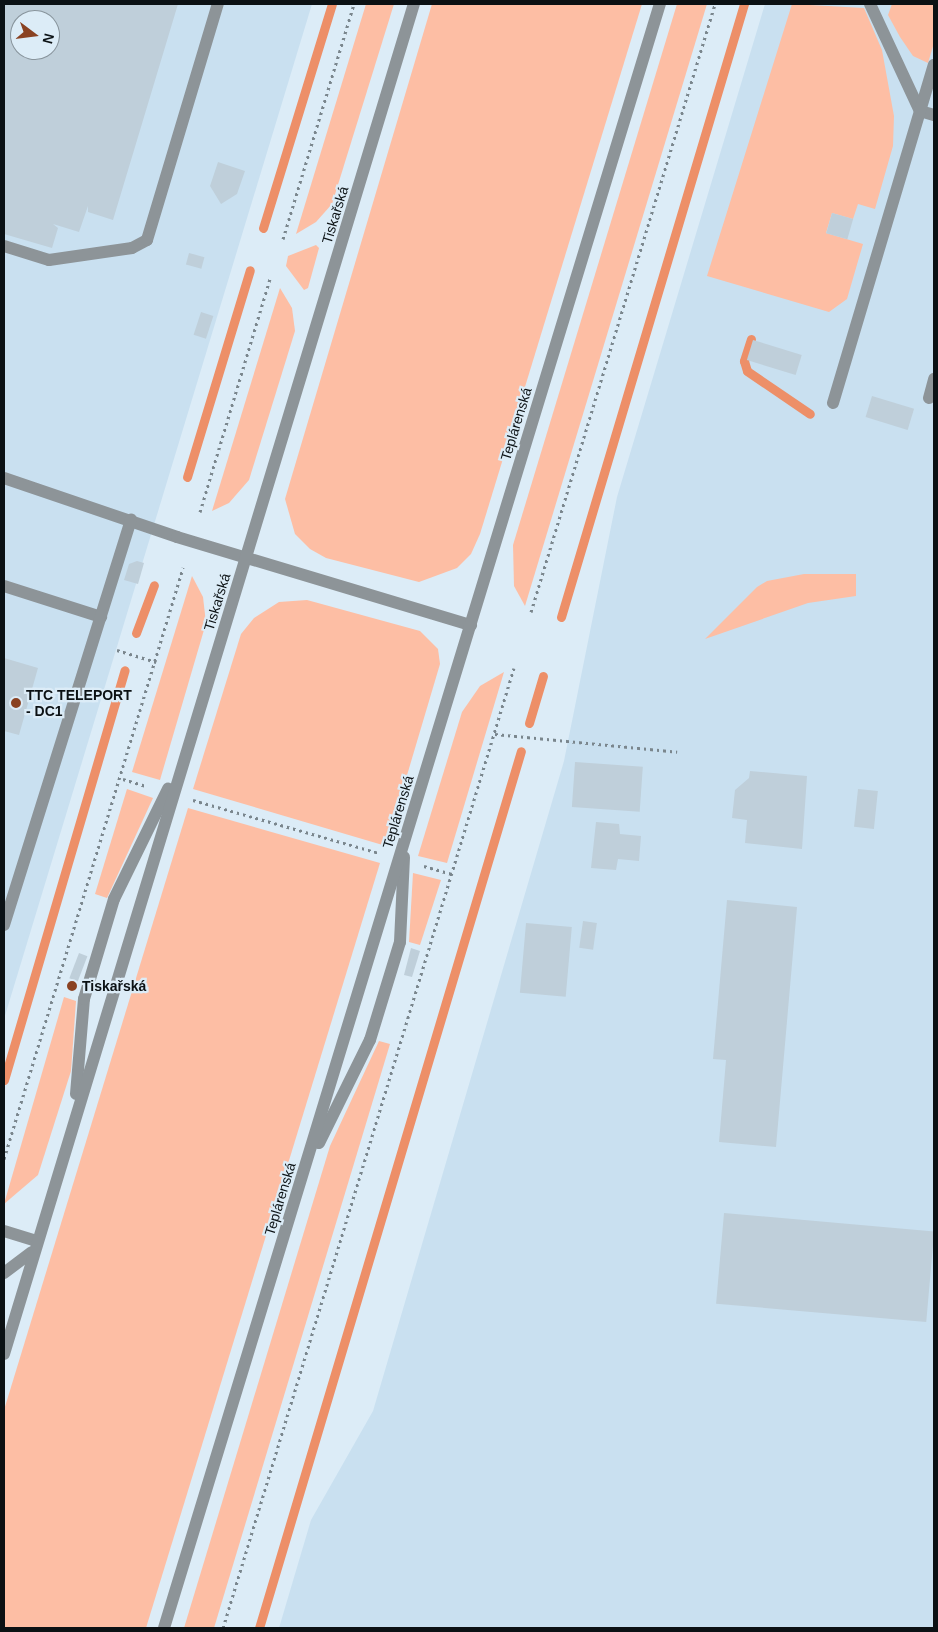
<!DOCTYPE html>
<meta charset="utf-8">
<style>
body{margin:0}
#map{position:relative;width:938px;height:1632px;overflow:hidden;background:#dcecf7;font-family:Helvetica,sans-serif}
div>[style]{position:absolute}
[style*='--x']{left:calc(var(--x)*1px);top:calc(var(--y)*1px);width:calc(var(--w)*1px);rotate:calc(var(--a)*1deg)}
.built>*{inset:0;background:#c9e0f0}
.green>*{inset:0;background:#fdbea4}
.stream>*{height:9px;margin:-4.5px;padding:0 4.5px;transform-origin:4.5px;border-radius:4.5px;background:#ed8f68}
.building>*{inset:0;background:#bfcfda;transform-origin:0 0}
.path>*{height:3px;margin-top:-1.5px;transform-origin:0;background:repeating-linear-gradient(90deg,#7a868d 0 2.5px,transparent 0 6.5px)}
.minor>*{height:12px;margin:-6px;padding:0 6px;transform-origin:6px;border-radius:6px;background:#8d9498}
.dots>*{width:14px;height:14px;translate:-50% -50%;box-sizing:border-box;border:2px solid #dcecf7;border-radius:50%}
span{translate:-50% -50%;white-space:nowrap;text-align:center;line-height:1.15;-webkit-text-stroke:4.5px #dcecf7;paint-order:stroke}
.street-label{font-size:14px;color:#0b1114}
.poi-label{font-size:14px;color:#0b1114;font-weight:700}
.left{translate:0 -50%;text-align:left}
.frame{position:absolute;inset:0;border:5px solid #0b1114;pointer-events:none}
.north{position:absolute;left:10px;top:10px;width:50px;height:50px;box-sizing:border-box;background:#dcecf7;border:1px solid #88949c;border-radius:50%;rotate:105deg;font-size:14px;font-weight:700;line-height:20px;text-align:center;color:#0b1114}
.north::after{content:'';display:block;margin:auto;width:18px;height:22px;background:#8a4222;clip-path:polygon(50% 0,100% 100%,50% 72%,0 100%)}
</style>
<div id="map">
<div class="built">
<div style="clip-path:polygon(evenodd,4px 4px,312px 4px,4px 1019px,4px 4px,20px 20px,50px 20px,50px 50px,20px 50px,20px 20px)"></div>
<div style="clip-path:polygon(765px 4px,934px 4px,934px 1628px,279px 1628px,311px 1520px,373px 1411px,564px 761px,617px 497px)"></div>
</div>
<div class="green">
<div style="clip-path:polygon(366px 4px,394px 4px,332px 204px,316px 222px,296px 234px)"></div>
<div style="clip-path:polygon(432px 4px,642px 4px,480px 534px,471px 554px,457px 568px,419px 582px,326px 558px,310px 549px,295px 534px,285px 499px)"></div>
<div style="clip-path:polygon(677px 4px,707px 4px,525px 606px,514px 586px,513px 545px)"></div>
<div style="clip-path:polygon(792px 4px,864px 8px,882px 50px,894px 116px,893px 146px,875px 209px,858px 204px,853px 219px,832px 213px,826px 233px,863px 244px,847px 299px,829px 312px,707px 276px)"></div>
<div style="clip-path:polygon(892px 4px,934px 4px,934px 43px,928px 63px,913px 56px,900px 37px,888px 15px)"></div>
<div style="clip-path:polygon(316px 245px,319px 248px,308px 288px,304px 290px,286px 266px,288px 256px)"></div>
<div style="clip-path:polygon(280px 288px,292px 308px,295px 331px,249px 480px,229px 503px,212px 511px)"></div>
<div style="clip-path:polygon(804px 574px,856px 574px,856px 596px,808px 603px,705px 639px,757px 587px,767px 581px)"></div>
<div style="clip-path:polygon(192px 576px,203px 597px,206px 623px,160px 780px,132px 772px)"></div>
<div style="clip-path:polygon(307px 600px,420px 631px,438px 649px,440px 664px,386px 846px,193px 789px,241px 634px,254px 618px,279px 602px)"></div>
<div style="clip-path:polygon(504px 672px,447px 863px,418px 856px,462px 712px,480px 686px)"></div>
<div style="clip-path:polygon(127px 789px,153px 798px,107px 898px,95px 894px)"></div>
<div style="clip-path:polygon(188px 808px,380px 863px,146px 1628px,4px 1628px,4px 1410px)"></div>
<div style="clip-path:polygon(413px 873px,441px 880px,420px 945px,409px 942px)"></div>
<div style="clip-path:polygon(64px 997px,76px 1001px,71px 1071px,38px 1175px,4px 1204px)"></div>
<div style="clip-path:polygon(379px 1041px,390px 1044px,214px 1628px,184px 1628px,330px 1146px)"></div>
</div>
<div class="stream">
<div style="--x:263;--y:228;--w:234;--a:-72.9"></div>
<div style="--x:751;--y:339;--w:23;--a:108"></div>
<div style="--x:744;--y:361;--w:10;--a:73"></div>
<div style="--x:747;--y:371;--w:76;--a:34.3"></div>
<div style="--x:187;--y:477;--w:216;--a:-73.1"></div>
<div style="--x:561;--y:617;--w:640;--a:-73.38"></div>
<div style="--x:136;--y:633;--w:51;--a:-69.4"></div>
<div style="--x:529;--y:723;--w:49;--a:-73.4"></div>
<div style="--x:4;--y:1080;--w:427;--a:-73.6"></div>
<div style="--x:259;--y:1628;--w:915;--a:-73.37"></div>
</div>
<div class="building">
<div style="clip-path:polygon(evenodd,4px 4px,178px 4px,113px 220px,88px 212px,88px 206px,79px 232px,53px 224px,58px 228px,52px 248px,4px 234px,4px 4px,20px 20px,50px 20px,50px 50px,20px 50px,20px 20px)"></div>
<div style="clip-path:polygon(218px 162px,245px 171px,237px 194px,221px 204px,210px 186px)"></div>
<div style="left:832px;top:213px;width:22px;height:21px;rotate:16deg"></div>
<div style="left:189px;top:253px;width:16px;height:12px;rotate:15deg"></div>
<div style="left:201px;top:312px;width:13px;height:24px;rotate:18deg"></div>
<div style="left:753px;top:340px;width:51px;height:21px;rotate:17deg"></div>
<div style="left:872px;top:396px;width:44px;height:22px;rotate:17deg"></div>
<div style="clip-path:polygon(137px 561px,144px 563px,138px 584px,124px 580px,129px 564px)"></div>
<div style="clip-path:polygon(4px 658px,38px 668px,19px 735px,4px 731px)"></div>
<div style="left:575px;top:762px;width:68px;height:45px;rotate:4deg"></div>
<div style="clip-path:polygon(750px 771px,807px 776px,802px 849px,745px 843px,747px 820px,732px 818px,735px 790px,749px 778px)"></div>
<div style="left:858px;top:789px;width:20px;height:38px;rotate:6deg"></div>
<div style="clip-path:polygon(596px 822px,619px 824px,620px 834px,641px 836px,639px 861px,618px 859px,616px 870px,591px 868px)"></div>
<div style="clip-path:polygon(727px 900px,797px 907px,776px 1147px,719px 1142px,726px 1060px,713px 1059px)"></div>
<div style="left:583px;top:921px;width:14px;height:27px;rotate:8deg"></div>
<div style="left:526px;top:923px;width:46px;height:70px;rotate:5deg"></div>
<div style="clip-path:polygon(411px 948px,420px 951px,412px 977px,404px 975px)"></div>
<div style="left:79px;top:953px;width:9px;height:27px;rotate:21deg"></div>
<div style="left:724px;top:1213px;width:211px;height:91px;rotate:5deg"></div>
</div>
<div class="path">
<div style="--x:283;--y:239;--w:245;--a:-73.2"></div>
<div style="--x:200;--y:512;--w:246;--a:-73.3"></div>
<div style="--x:531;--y:612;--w:635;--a:-73.16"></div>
<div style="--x:117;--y:650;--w:41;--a:17.1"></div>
<div style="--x:495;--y:734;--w:183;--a:5.6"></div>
<div style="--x:123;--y:779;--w:24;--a:17"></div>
<div style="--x:193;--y:800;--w:193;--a:15.9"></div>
<div style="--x:424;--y:866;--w:29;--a:16"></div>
<div style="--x:4;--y:1159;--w:618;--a:-73.15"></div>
<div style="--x:223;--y:1628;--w:1003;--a:-73.14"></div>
</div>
<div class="minor">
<div style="--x:870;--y:4;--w:118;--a:65"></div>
<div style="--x:920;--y:111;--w:15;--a:16"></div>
<div style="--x:4;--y:246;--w:47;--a:17.3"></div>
<div style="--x:49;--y:260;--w:84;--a:-8.2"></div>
<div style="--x:132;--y:248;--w:17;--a:-28"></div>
<div style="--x:147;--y:240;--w:246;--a:-73.3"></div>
<div style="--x:929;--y:398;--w:20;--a:-75"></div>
<div style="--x:833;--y:403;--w:353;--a:-73.4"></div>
<div style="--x:4;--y:478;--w:183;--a:18.8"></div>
<div style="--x:177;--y:537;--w:307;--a:16.7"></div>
<div style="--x:4;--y:586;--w:102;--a:17.7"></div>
<div style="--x:4;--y:925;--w:425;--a:-72.6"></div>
<div style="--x:76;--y:1094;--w:95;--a:-85.2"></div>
<div style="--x:84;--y:999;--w:104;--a:-73.3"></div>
<div style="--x:114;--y:899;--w:123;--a:-63.9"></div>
<div style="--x:319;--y:1143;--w:115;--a:-63.7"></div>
<div style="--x:370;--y:1040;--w:102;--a:-73"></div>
<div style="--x:400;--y:942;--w:85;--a:-87.3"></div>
<div style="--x:4;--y:1231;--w:34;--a:17"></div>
<div style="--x:4;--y:1273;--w:34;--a:-37"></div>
<div style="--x:4;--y:1354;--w:1411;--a:-73.11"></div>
<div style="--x:164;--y:1628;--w:1698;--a:-73.02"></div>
</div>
<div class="dots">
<div style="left:16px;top:703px;background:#8a4222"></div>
<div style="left:72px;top:986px;background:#8a4222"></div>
</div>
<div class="street-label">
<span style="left:335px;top:215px;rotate:-73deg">Tiskařská</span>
<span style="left:516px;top:424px;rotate:-73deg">Teplárenská</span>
<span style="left:217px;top:602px;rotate:-73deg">Tiskařská</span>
<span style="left:398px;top:812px;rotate:-73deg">Teplárenská</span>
<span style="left:280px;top:1199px;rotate:-73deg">Teplárenská</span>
</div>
<div class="poi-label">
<span class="left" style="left:26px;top:703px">TTC TELEPORT<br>- DC1</span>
<span class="left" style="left:82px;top:986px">Tiskařská</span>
</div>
<div class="frame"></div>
<div class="north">N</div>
</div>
